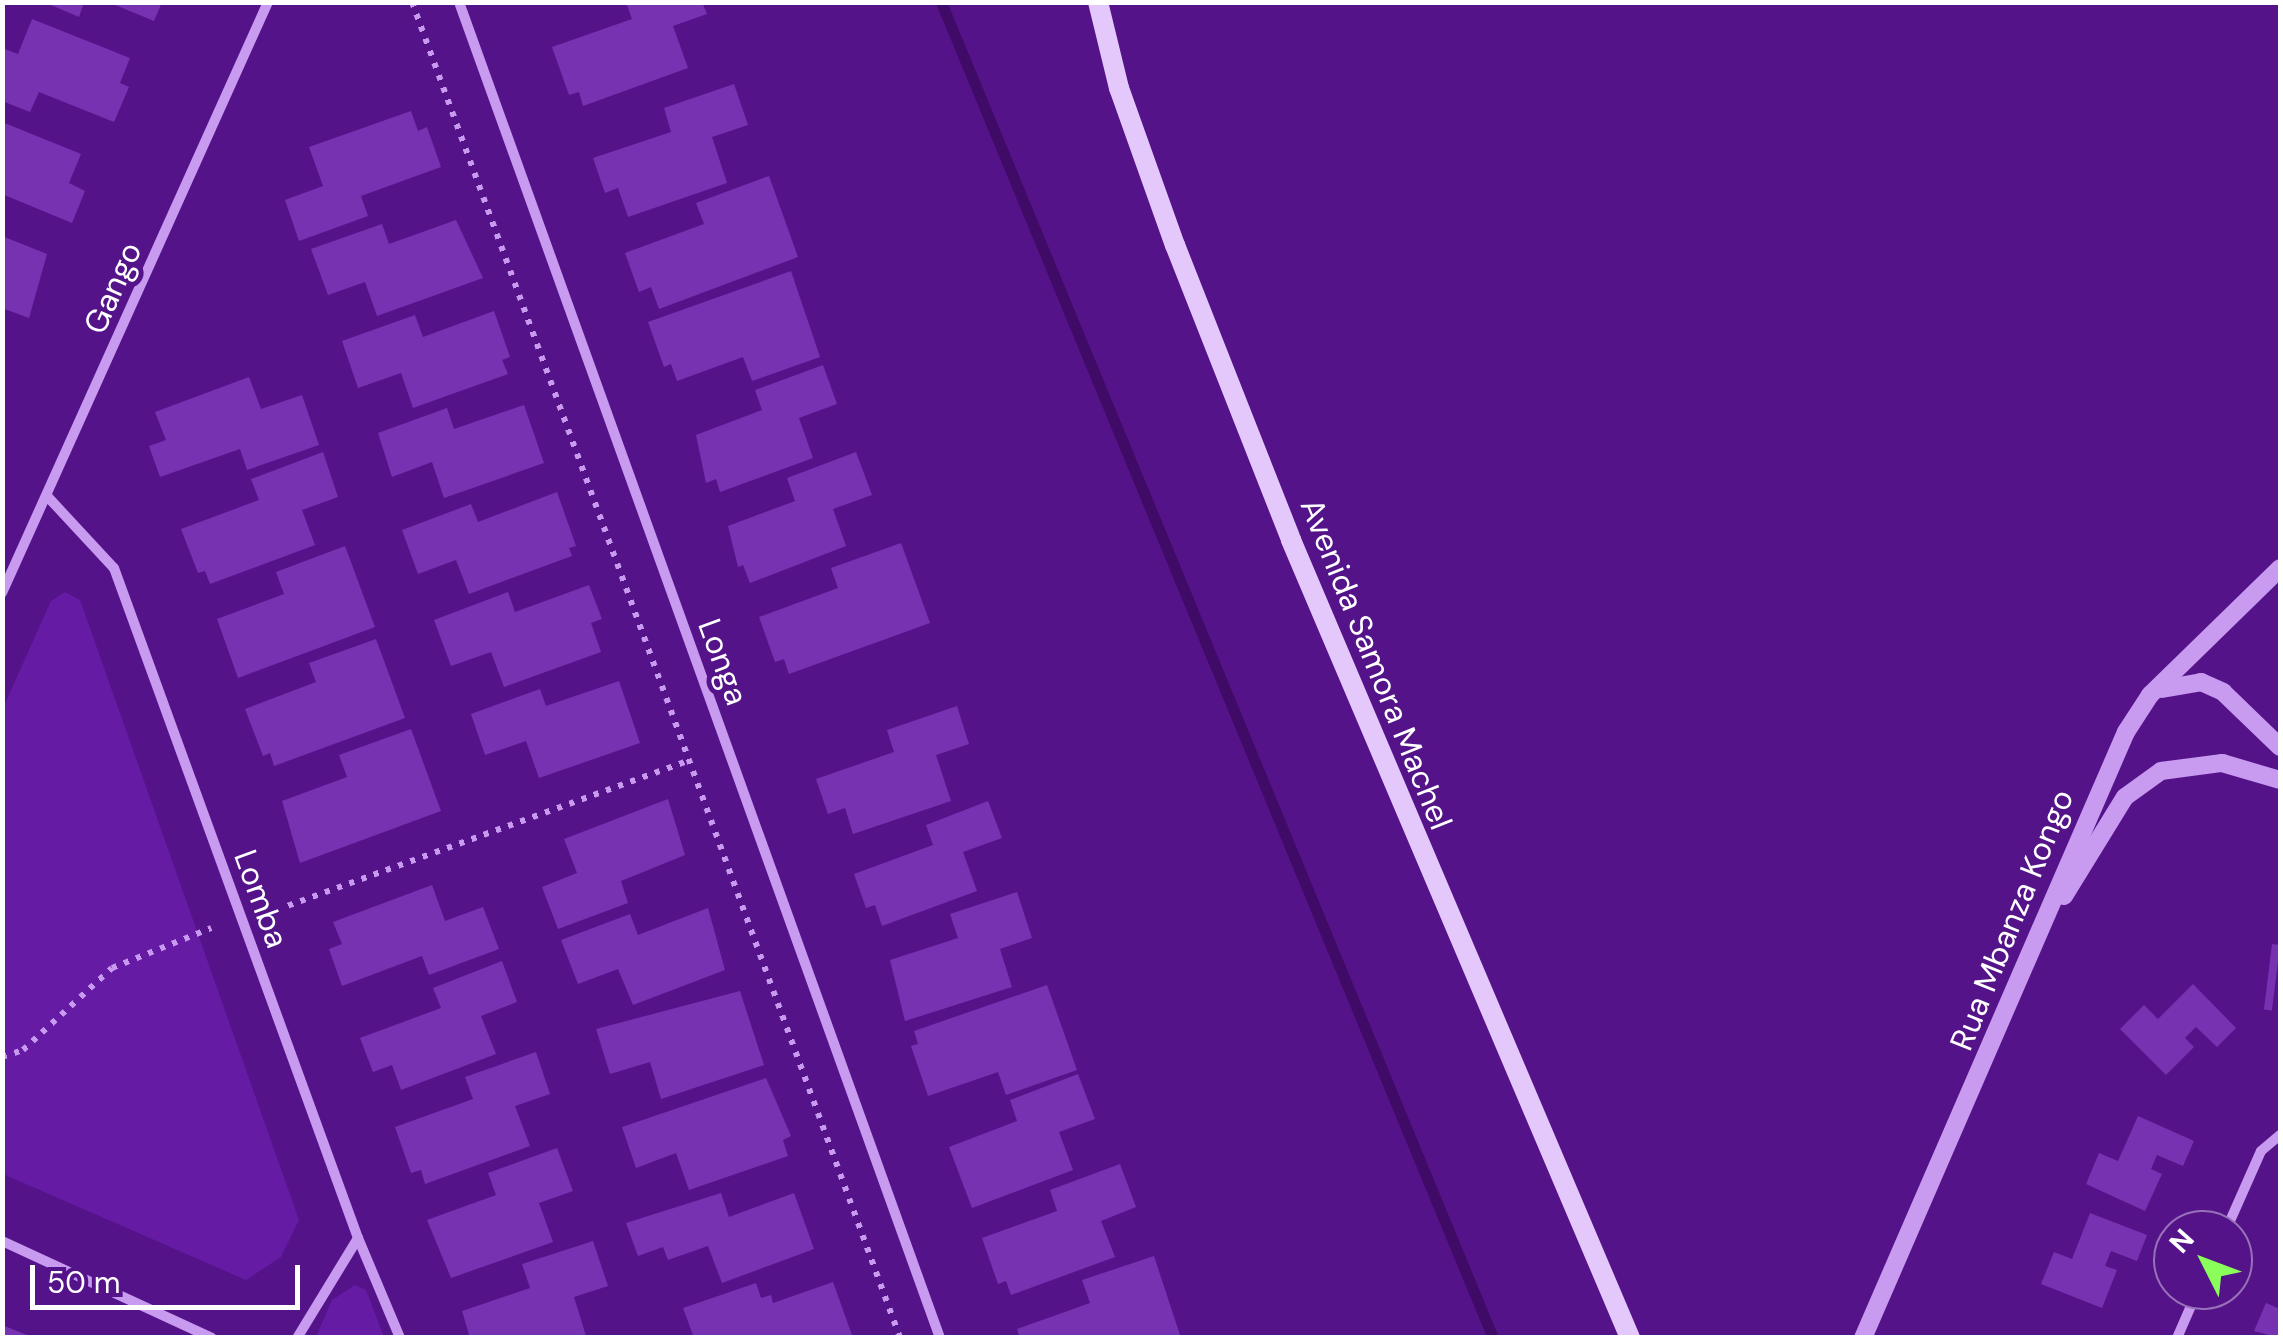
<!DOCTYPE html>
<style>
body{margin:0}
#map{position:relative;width:2283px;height:1340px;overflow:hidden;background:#55138a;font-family:"DM Sans",sans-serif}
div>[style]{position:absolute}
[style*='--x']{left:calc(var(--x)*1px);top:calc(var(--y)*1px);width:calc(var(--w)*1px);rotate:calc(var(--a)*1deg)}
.green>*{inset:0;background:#651ba4}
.stream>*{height:11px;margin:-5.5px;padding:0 5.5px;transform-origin:5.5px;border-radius:5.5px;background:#3f0b67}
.building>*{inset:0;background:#7732b1;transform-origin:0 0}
.path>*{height:6px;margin-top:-3px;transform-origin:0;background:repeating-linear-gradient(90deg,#c89af0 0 5px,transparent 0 13px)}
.minor>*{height:10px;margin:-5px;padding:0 5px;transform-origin:5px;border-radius:5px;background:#c89af0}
.tertiary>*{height:18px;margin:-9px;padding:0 9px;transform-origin:9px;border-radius:9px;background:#c89af0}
.secondary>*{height:20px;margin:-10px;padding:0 10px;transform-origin:10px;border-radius:10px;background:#e5c8fb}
span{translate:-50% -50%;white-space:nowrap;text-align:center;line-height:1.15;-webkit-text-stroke:10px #55138a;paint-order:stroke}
.street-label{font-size:32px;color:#fff}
.frame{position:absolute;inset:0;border:5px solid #fff;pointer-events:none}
.north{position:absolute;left:2153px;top:1210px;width:100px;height:100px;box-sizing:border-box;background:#55138a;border:2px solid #9971b9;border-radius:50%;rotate:312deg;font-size:28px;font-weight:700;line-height:40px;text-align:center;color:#fff}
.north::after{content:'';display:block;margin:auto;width:35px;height:45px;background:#8aff59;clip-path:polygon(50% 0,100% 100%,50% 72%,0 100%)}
.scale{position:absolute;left:30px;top:1265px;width:270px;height:45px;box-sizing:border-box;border:5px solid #fff;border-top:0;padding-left:12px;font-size:30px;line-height:35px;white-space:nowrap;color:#fff;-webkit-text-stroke:8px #55138a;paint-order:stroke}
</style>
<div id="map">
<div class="green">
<div style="clip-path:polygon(65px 592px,80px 600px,299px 1220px,281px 1257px,246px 1280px,3px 1174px,3px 708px,51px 601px)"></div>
<div style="clip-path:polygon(355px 1285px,366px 1290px,384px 1337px,316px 1337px,332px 1300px)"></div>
</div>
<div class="stream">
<div style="--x:941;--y:2;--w:1446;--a:67.55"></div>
</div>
<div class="building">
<div style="clip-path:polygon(44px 2px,84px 2px,79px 17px)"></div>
<div style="clip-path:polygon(108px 2px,162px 2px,154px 21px)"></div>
<div style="clip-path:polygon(626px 2px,702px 2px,707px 14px,673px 26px,688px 68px,583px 106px,579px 92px,569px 95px,552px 47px,632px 19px)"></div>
<div style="clip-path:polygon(32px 19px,130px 58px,120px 83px,129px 87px,114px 122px,39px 92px,30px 112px,2px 101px,2px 48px,18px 54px)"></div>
<div style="clip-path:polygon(734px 84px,748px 125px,712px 137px,727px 183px,628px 217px,618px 188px,605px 193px,593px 158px,671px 132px,664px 108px)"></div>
<div style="clip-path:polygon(411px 111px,418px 131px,427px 127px,441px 167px,361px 196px,368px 216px,299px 241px,285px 200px,323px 186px,309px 147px)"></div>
<div style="clip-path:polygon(2px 122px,81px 154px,69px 183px,85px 191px,72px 223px,2px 194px)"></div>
<div style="clip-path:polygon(769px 176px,798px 257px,659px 309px,651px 287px,639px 292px,625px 253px,704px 224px,696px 203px)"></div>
<div style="clip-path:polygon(456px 220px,483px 278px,377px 316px,365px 282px,328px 295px,311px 249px,382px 224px,389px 244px)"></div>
<div style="clip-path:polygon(2px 236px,47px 254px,29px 318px,2px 308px)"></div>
<div style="clip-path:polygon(791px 271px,820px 357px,752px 381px,743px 357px,677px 381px,671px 364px,664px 367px,648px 322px)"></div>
<div style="clip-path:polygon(494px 311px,510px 357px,502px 360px,508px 374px,413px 408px,401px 373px,358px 388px,342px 341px,415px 315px,423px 337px)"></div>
<div style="clip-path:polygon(823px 365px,837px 404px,799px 418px,813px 458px,720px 492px,716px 479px,706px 483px,696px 435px,762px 410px,755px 390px)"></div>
<div style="clip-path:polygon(249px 377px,261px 409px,302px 395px,319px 445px,247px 470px,240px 449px,160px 477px,149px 446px,166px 440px,155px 412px)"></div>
<div style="clip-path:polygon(524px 405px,544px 463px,444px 498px,432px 462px,392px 477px,378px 433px,447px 408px,454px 429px)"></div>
<div style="clip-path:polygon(323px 452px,338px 497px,302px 510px,315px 545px,210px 584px,205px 571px,198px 573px,181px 529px,259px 500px,251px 479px)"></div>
<div style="clip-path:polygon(856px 452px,872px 495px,833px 509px,846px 546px,750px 583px,743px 565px,738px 567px,728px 526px,795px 501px,787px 478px)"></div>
<div style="clip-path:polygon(557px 492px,576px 546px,569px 548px,572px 556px,469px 594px,456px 560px,418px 574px,402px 530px,471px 504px,478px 522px)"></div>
<div style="clip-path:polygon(901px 543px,930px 623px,789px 674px,784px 659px,775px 662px,759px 617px,838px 588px,831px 568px)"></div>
<div style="clip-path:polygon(345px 546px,375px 627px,238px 678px,217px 619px,284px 594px,276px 572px)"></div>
<div style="clip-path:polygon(589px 585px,602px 619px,591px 623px,601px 652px,504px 687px,491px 652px,451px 666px,434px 620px,508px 592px,515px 612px)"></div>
<div style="clip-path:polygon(376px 639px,405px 718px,274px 766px,270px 753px,263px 756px,245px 709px,316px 682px,309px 663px)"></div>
<div style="clip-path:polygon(619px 681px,640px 743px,539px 778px,526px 741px,485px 755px,471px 714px,540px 689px,546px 706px)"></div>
<div style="clip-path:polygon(957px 706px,969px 744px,936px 755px,951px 801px,853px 834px,845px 808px,828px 814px,816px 779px,894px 752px,887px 730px)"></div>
<div style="clip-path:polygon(411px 729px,441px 811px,300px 863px,282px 801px,347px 777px,339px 755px)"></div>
<div style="clip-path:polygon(668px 799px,685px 855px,621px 881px,628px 903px,558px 929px,542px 887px,577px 873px,564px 839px)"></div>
<div style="clip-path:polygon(988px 801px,1002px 838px,963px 852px,977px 891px,882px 926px,875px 905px,866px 908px,854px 874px,933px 845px,926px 825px)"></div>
<div style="clip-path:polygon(432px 885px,445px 921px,483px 907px,499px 949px,429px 975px,422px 956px,342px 986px,329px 949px,342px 944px,333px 922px)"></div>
<div style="clip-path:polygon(1017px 892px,1032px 938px,1000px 949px,1012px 987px,905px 1021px,890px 960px,958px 938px,950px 914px)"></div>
<div style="clip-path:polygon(708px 908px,725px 970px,633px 1005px,618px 969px,578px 984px,561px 940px,630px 914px,638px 935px)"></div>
<div style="left:2272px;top:944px;width:8px;height:66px;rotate:7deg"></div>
<div style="clip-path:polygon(502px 961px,517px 1002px,481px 1016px,496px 1054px,401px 1090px,392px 1065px,373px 1072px,360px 1038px,441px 1008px,433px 988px)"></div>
<div style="clip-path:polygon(2193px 984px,2236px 1028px,2217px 1047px,2196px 1027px,2185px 1038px,2194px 1047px,2166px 1075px,2120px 1029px,2144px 1005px,2158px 1019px)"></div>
<div style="clip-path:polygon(1047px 985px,1077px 1070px,1006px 1095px,998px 1072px,928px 1096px,911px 1046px,918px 1044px,914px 1031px)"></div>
<div style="clip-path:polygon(740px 991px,764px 1065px,661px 1099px,650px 1062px,610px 1074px,596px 1029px)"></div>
<div style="clip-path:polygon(536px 1052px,550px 1094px,515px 1106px,530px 1146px,425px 1184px,421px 1170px,411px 1173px,395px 1127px,473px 1099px,465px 1077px)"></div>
<div style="clip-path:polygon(1078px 1074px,1095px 1119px,1059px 1132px,1073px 1170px,972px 1208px,949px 1147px,1017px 1121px,1010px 1100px)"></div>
<div style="clip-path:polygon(766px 1078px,791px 1136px,783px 1140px,788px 1156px,689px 1190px,676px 1153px,636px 1168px,622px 1127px)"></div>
<div style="clip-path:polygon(2138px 1116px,2194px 1141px,2183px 1166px,2157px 1155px,2151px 1169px,2162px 1174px,2145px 1211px,2086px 1184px,2099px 1153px,2118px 1161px)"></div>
<div style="clip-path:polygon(557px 1148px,573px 1191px,539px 1203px,553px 1242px,451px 1278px,427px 1220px,496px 1195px,488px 1173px)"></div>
<div style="clip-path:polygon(1120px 1164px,1136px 1207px,1101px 1221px,1115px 1257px,1011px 1295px,1006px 1281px,998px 1284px,982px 1238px,1057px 1211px,1050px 1190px)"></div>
<div style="clip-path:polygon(721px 1193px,729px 1217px,794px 1193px,814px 1249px,722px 1283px,708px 1246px,668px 1260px,663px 1247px,638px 1256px,626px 1223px)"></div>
<div style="clip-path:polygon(2090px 1213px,2147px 1235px,2137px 1261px,2111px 1251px,2105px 1266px,2117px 1270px,2102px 1308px,2041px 1284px,2054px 1252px,2072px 1259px)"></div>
<div style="clip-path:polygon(593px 1241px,608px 1286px,574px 1297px,586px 1336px,470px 1338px,462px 1311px,530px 1288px,522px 1264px)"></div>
<div style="clip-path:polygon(1154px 1256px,1181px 1338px,1020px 1338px,1017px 1329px,1090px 1303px,1082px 1280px)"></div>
<div style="clip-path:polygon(833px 1282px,853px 1338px,694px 1338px,683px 1308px,756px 1283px,761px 1298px,771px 1295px,773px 1303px)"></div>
<div style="clip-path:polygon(2266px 1303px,2280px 1309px,2280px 1338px,2254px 1331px)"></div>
<div style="clip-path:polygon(2px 1325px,32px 1337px,32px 1338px,2px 1338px)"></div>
</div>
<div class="path">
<div style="--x:412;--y:2;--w:1422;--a:69.93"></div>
<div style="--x:276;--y:910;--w:435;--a:-19.9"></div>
<div style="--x:2;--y:1057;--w:22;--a:-18"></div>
<div style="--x:23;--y:1050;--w:121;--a:-42.7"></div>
<div style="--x:112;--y:968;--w:107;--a:-22"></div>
</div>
<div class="minor">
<div style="--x:459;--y:2;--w:1420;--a:70.2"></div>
<div style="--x:47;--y:496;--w:98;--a:47.1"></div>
<div style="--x:114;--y:568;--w:713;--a:69.99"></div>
<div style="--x:358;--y:1238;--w:108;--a:67.2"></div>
<div style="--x:2;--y:593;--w:648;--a:-65.77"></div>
<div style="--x:2226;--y:1230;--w:86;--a:-66.1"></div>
<div style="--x:2261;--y:1151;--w:25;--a:-40"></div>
<div style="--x:2;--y:1241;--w:231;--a:24.8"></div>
<div style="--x:297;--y:1338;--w:117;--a:-58.6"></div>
<div style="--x:2177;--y:1338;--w:52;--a:-66.4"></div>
</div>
<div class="tertiary">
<div style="--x:2162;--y:689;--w:40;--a:-10"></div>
<div style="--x:2201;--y:682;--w:24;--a:24"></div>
<div style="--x:2223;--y:692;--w:79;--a:44"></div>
<div style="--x:2064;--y:896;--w:116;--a:-58.4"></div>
<div style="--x:2125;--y:797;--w:44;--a:-35.8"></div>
<div style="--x:2161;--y:771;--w:62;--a:-7.5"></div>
<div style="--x:2222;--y:763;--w:60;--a:16.3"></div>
<div style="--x:1863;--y:1338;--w:661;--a:-66.54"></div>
<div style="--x:2126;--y:732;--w:44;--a:-57"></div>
<div style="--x:2150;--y:695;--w:182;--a:-44.3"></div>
</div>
<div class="secondary">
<div style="--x:1098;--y:2;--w:89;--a:76.3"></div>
<div style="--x:1119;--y:88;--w:167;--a:70.4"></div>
<div style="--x:1175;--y:245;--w:317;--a:68.5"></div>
<div style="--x:1291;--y:540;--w:867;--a:66.98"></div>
</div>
<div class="street-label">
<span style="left:113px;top:288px;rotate:-66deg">Gango</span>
<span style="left:723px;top:662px;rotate:70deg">Longa</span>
<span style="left:1376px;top:664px;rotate:68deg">Avenida Samora Machel</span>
<span style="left:261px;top:899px;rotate:70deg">Lomba</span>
<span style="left:2012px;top:920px;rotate:-68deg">Rua Mbanza Kongo</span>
</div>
<div class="frame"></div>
<div class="north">N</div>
<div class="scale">50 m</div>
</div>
